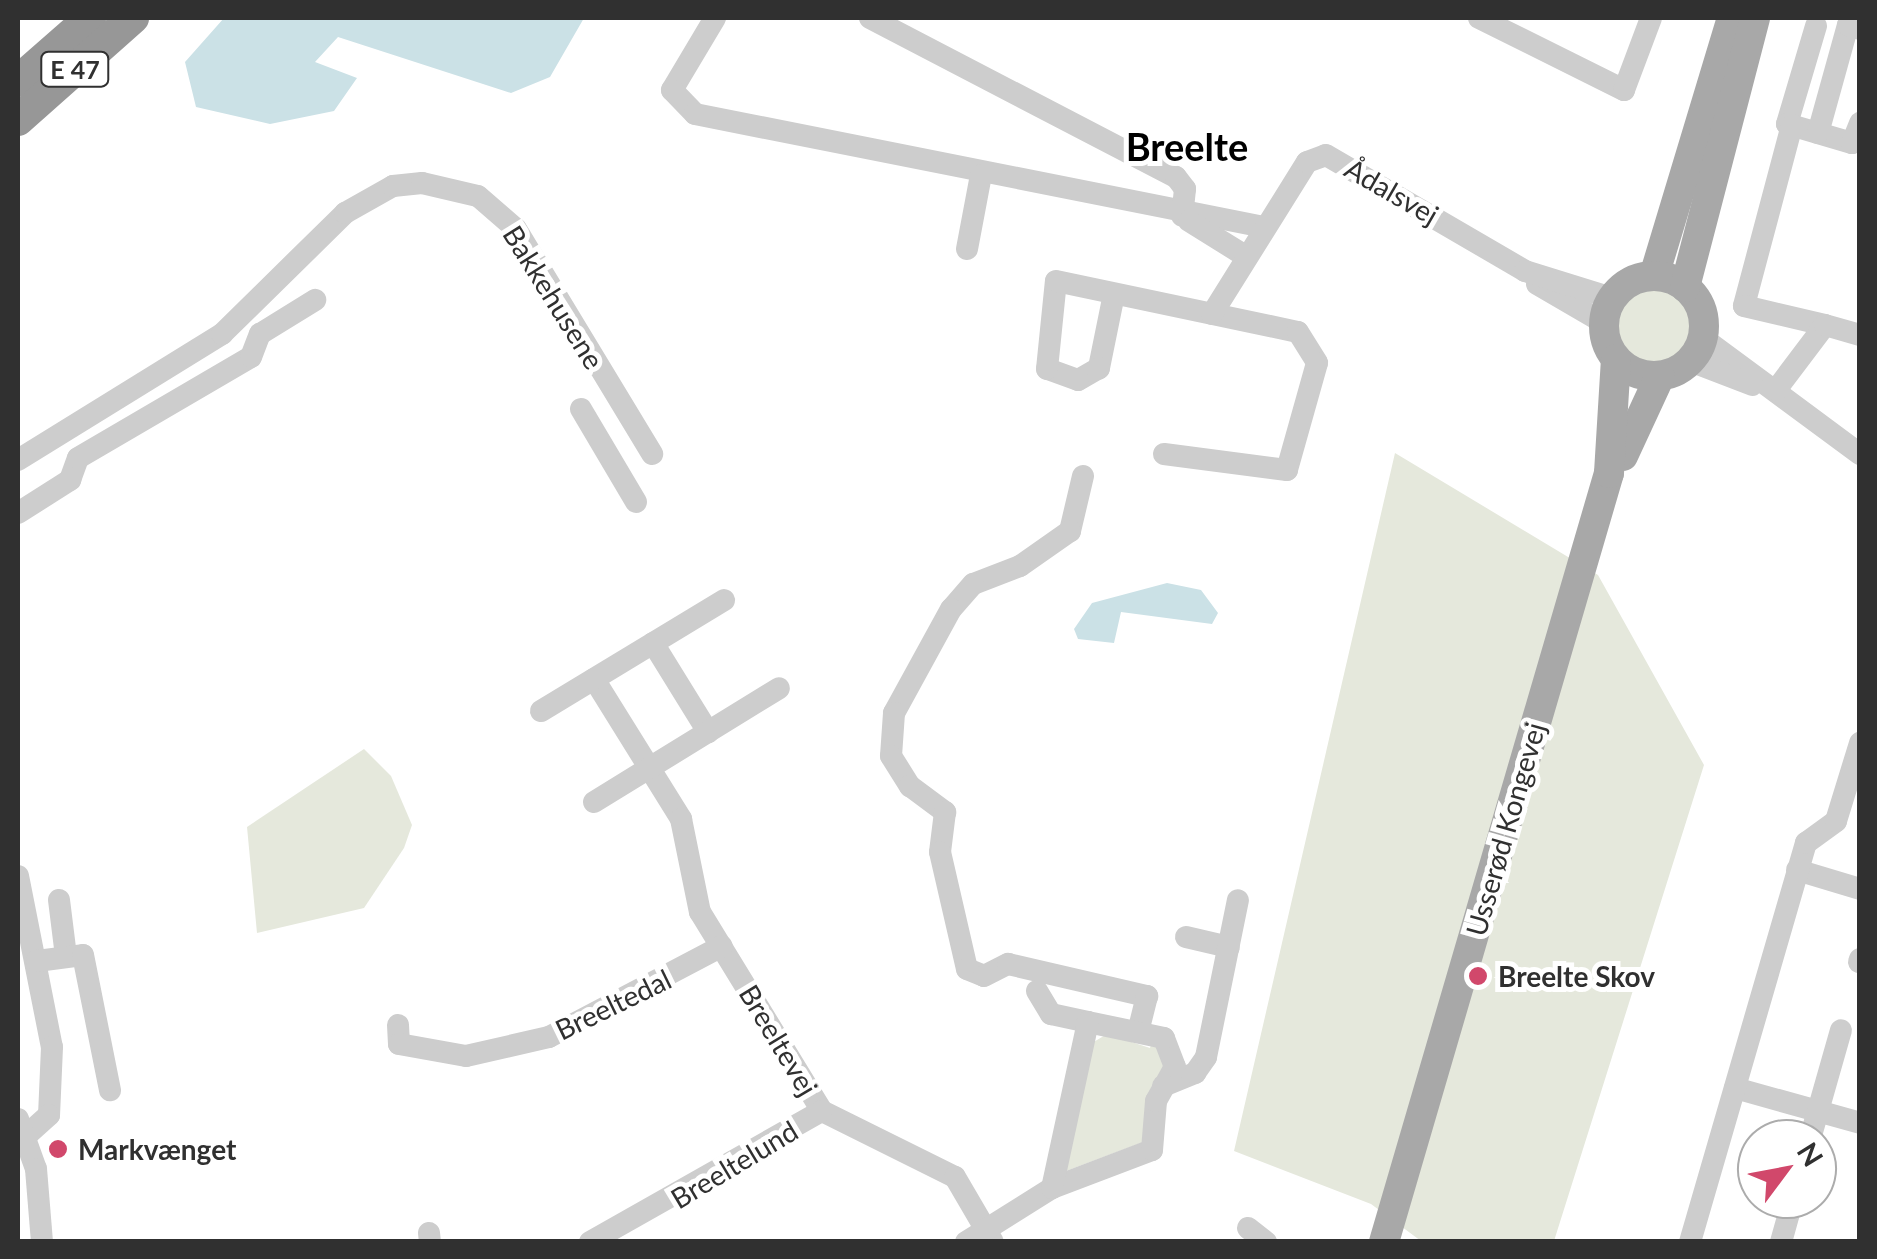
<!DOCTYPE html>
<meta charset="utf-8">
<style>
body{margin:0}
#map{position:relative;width:1877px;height:1259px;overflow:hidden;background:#fff;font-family:Lato,sans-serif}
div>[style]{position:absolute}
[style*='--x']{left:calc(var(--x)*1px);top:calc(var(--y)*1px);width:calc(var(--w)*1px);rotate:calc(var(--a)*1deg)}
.green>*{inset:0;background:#e5e8dc}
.round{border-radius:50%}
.water>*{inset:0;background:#cbe1e6}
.minor>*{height:22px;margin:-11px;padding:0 11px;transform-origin:11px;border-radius:11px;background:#cdcdcd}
.major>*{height:30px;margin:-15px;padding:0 15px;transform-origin:15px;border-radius:15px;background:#a8a8a8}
.major>.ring{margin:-15px;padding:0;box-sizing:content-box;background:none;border:30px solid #a8a8a8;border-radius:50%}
.highway>*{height:32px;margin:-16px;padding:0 16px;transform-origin:16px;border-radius:16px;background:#979797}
.dots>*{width:28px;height:28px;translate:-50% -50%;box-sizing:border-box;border:5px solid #fff;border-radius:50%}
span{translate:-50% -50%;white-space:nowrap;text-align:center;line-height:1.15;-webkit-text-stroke:10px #fff;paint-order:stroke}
.shield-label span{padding:2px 8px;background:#fff;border:2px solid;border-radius:8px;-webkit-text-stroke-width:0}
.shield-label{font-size:25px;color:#303030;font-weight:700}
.street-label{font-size:28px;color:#303030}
.poi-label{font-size:28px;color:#303030;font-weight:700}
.left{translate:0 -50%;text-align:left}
.district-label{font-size:38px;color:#000;font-weight:700}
.frame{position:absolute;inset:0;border:20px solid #303030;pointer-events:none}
.north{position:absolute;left:1737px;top:1119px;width:100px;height:100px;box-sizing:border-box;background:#fff;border:2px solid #acacac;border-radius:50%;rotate:58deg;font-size:28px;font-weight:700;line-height:40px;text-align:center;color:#303030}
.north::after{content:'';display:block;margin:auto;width:35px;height:45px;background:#d1486b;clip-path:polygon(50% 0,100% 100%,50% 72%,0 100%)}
</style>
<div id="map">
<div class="green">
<div class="round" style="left:1615px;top:286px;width:80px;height:80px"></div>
<div style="clip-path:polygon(1395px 453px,1598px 575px,1704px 765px,1554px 1241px,1421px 1241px,1371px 1204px,1234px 1151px)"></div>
<div style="clip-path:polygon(364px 749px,391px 776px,412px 825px,404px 848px,364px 908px,257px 933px,247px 827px)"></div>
<div style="clip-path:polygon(1107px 1034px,1150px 1048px,1152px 1041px,1169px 1057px,1151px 1088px,1146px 1141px,1066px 1171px,1092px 1043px)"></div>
</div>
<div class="water">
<div style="clip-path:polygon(224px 18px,584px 18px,550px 77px,511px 93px,338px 37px,315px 62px,357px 78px,334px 111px,270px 124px,196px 107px,185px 62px)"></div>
<div style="clip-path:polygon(1167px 583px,1201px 590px,1218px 613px,1212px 624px,1121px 612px,1114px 643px,1078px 639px,1074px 629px,1092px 603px)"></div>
</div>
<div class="minor">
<div style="--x:715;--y:18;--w:84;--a:120.8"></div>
<div style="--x:672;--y:90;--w:33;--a:46"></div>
<div style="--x:695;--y:114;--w:580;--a:11.23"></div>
<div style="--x:870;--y:18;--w:345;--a:27.5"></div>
<div style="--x:1176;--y:177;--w:15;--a:53"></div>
<div style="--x:1185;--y:189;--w:27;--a:96"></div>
<div style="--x:1479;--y:18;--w:162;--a:26.4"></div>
<div style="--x:1624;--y:90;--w:77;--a:-69.4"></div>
<div style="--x:1816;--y:26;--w:102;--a:106.5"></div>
<div style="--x:1787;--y:124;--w:68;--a:16.3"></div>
<div style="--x:1852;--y:143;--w:22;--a:-68"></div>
<div style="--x:1792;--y:125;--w:187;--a:104.9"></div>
<div style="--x:1744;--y:306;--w:83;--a:13.2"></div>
<div style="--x:1818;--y:133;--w:112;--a:-74.5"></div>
<div style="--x:1848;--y:25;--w:13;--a:18"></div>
<div style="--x:1189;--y:221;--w:68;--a:31.8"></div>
<div style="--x:967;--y:249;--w:75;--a:-79.3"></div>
<div style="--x:1537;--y:284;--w:78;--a:30.2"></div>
<div style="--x:1114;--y:294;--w:76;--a:101.5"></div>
<div style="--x:1099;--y:368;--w:24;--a:150"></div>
<div style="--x:1078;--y:380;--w:33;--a:-160"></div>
<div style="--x:1047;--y:369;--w:88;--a:-84.2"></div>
<div style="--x:1056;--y:281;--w:247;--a:11.9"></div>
<div style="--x:1298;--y:332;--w:36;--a:58"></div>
<div style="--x:1317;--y:363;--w:111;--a:105.7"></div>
<div style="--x:1287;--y:470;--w:124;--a:-172.6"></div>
<div style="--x:1212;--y:314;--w:179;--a:-58"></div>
<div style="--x:1307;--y:162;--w:20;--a:-20"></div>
<div style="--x:1326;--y:155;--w:230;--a:30.2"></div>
<div style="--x:1525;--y:271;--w:91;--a:17.2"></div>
<div style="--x:1703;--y:338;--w:195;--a:36.5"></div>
<div style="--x:1690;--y:361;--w:67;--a:20.9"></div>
<div style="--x:1776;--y:390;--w:81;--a:-53"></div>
<div style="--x:1825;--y:325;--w:36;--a:16"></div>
<div style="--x:581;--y:409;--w:108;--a:59.4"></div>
<div style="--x:18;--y:460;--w:240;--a:-31.7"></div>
<div style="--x:222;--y:334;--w:173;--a:-44.5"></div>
<div style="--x:345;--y:213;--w:55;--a:-29.4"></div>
<div style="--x:393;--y:186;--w:29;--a:-6"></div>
<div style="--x:422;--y:183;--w:57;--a:13.1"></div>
<div style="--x:478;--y:196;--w:50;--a:41"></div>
<div style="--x:516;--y:229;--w:263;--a:58.8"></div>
<div style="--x:1083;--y:476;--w:57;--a:103.3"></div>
<div style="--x:1070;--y:531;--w:61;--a:145"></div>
<div style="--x:1020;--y:566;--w:50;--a:159"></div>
<div style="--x:973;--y:584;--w:33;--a:131"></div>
<div style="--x:951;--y:609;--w:119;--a:118.7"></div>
<div style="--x:894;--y:713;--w:43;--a:94"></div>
<div style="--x:891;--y:756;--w:36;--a:58"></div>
<div style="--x:910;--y:786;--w:44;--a:36.6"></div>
<div style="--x:945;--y:812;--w:40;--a:97.1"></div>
<div style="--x:940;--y:852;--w:120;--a:77"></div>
<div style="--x:967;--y:969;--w:18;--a:22"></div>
<div style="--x:984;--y:976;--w:27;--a:-27"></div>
<div style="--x:1008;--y:964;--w:143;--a:13"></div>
<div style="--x:1147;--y:996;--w:37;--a:104"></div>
<div style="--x:18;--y:513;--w:62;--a:-32.4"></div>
<div style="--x:70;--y:480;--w:23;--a:-70"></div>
<div style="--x:78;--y:458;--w:200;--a:-30.3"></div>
<div style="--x:251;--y:357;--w:25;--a:-69"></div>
<div style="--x:260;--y:334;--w:65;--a:-31.7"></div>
<div style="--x:653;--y:643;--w:105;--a:58.3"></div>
<div style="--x:594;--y:679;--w:165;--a:58.1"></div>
<div style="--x:681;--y:819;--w:95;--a:78.5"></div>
<div style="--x:700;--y:912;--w:233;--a:58.5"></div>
<div style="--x:822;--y:1111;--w:148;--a:26.4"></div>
<div style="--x:955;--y:1177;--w:75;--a:59.7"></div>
<div style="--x:541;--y:711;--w:214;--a:-31.2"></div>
<div style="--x:594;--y:802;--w:217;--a:-31.6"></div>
<div style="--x:1797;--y:870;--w:66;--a:16.8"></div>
<div style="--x:18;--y:876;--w:174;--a:78.8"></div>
<div style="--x:52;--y:1047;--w:68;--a:92.5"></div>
<div style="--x:49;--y:1115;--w:31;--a:138"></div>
<div style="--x:59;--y:900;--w:56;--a:82.9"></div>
<div style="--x:1186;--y:937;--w:44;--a:13.1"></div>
<div style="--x:37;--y:961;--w:46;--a:-7.4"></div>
<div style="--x:83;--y:955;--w:138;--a:78.7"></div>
<div style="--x:1859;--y:962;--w:3;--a:-72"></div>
<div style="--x:1037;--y:991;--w:27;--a:59"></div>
<div style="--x:1051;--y:1014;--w:38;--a:12"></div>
<div style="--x:398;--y:1025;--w:19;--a:87"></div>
<div style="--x:399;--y:1044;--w:68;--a:10.2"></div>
<div style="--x:466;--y:1056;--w:85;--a:-12.9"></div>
<div style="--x:549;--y:1037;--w:195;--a:-27.7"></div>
<div style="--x:1163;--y:1086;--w:35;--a:-22"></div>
<div style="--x:1195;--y:1073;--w:19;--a:-55"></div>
<div style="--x:1206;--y:1057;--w:160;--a:-78.5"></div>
<div style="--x:1735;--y:1088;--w:130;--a:15.6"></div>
<div style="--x:18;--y:1119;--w:53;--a:70.2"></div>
<div style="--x:36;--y:1169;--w:73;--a:85.3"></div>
<div style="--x:1810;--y:1139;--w:113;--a:-74.1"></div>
<div style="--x:1248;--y:1228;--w:23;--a:38"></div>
<div style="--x:429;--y:1233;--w:9;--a:84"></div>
<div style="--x:590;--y:1242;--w:266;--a:-29.5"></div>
<div style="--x:966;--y:1242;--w:102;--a:-32.1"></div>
<div style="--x:1052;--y:1188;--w:107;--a:-20.8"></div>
<div style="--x:1152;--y:1150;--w:49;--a:-85.3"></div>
<div style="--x:1156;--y:1101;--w:39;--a:-61"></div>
<div style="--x:1175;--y:1067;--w:31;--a:-111"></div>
<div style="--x:1164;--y:1038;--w:78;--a:-168.1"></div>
<div style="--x:1088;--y:1022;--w:170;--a:102.2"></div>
<div style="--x:1690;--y:1242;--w:416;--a:-73.8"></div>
<div style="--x:1806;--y:843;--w:37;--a:-36"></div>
<div style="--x:1836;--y:821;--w:82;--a:-72.9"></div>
<div style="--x:1781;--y:1242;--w:45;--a:-74.4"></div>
</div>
<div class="major">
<div style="--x:1654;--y:276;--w:270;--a:-73.2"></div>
<div class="ring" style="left:1604px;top:276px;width:70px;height:70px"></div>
<div style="--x:1685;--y:287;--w:278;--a:-75.4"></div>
<div style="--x:1623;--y:456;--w:88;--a:-65.2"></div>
<div style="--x:1384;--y:1242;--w:801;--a:-73.69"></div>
<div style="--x:1609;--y:473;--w:114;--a:-86.5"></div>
</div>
<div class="highway">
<div style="--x:18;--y:81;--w:96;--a:-41.2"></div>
<div style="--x:18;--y:120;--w:154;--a:-41.6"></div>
</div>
<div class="dots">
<div style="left:1478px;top:976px;background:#d1486b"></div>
<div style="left:58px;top:1149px;background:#d1486b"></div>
</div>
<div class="shield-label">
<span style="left:75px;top:69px">E 47</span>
</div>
<div class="street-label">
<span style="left:1392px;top:191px;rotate:30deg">Ådalsvej</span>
<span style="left:554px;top:297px;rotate:58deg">Bakkehusene</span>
<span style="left:1505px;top:829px;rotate:-74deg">Usserød Kongevej</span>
<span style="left:613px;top:1004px;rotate:-26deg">Breeltedal</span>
<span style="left:779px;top:1040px;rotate:59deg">Breeltevej</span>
<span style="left:734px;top:1164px;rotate:-31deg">Breeltelund</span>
</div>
<div class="poi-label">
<span class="left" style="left:1498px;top:976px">Breelte Skov</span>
<span class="left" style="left:78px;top:1149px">Markvænget</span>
</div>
<div class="district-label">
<span style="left:1187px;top:147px">Breelte</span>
</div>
<div class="frame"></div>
<div class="north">N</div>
</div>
